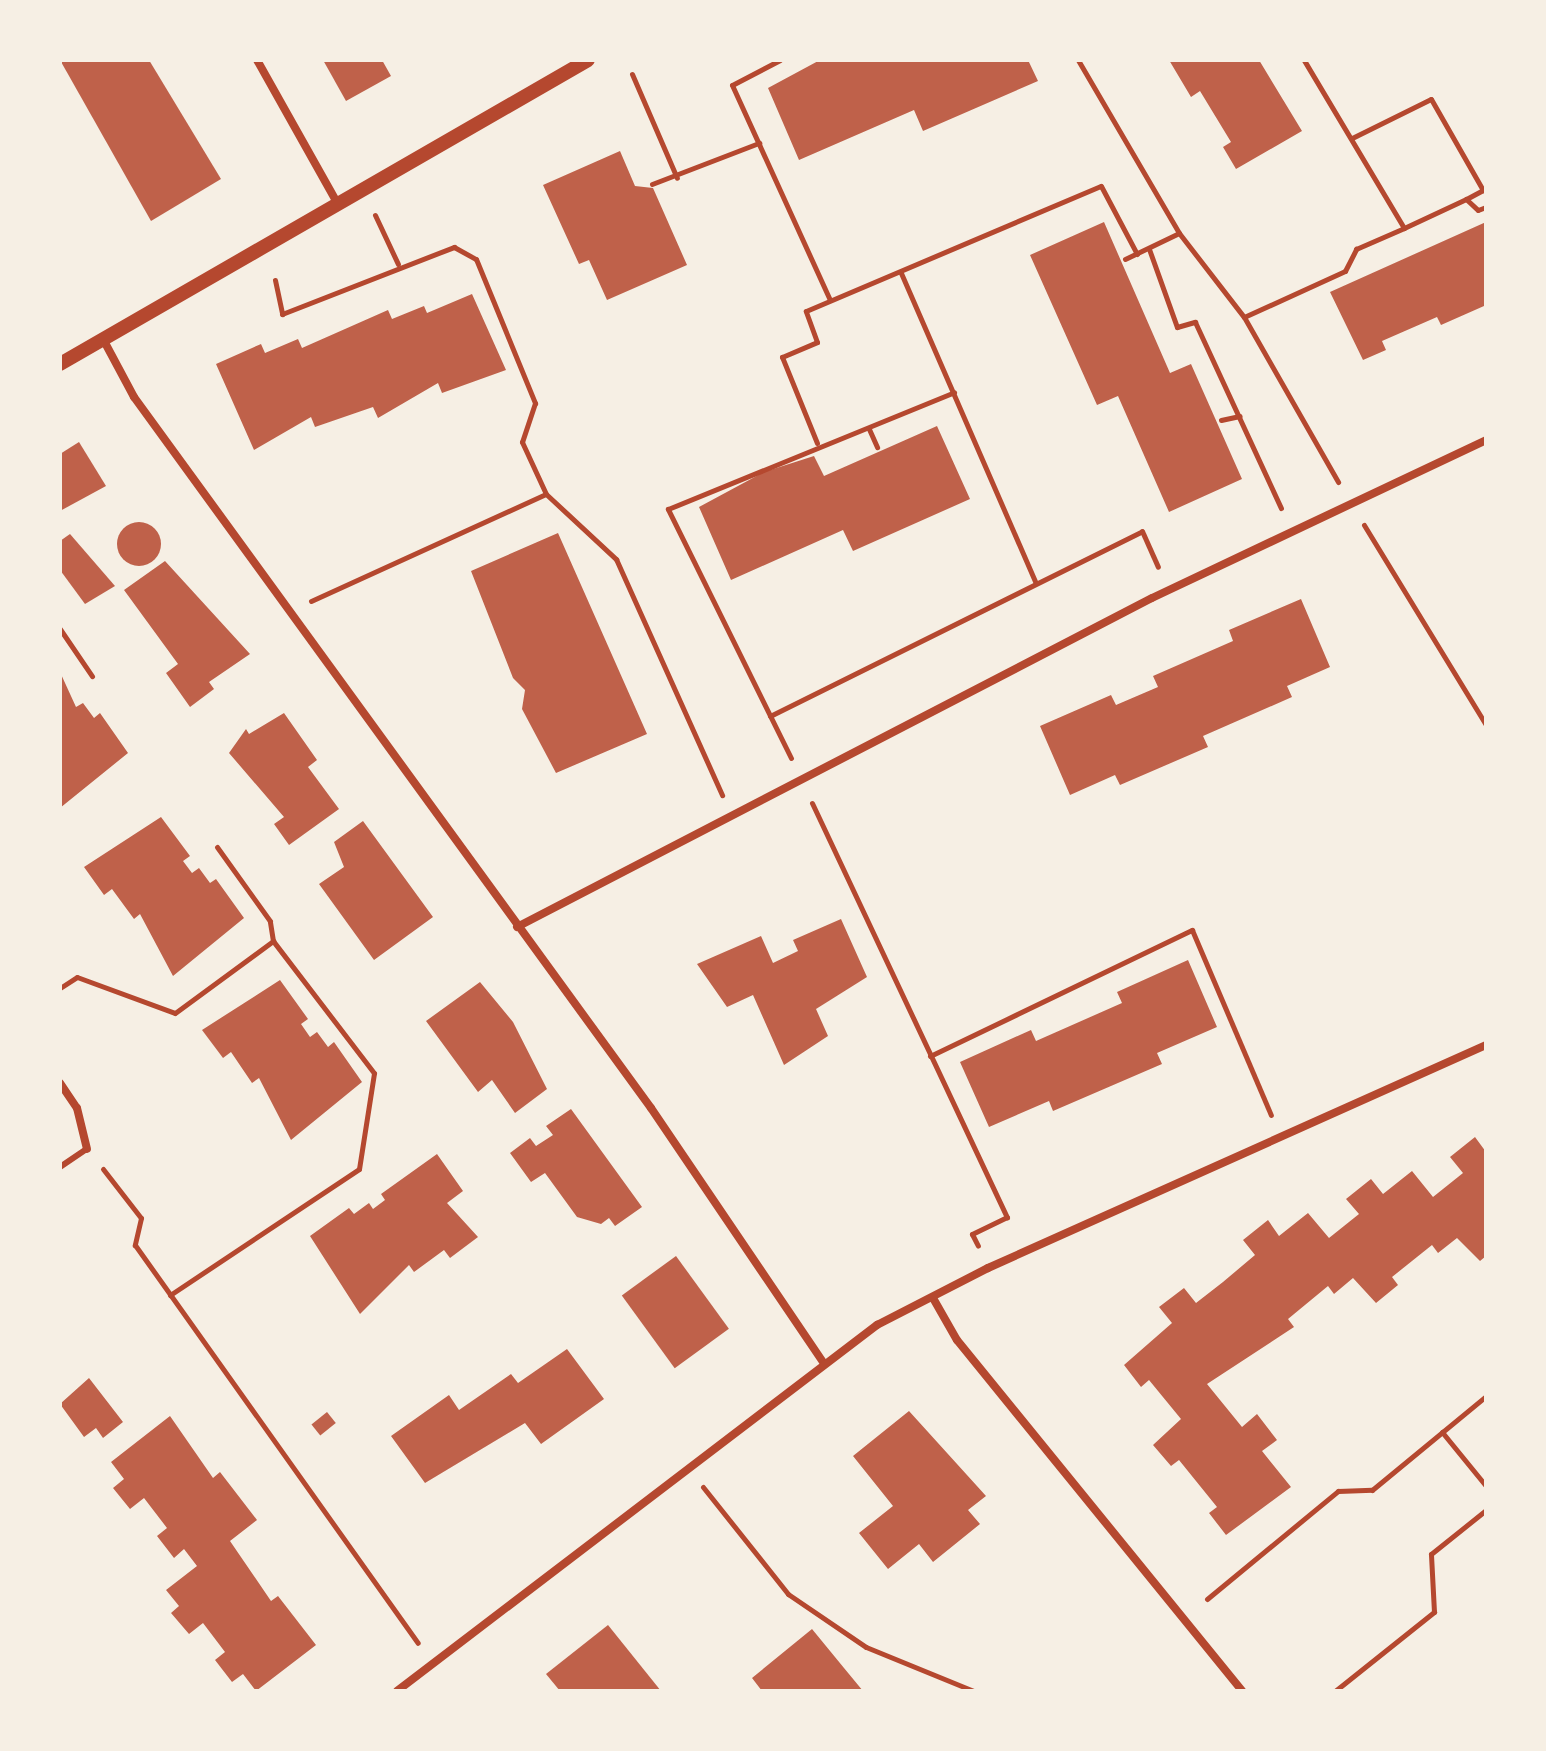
<!DOCTYPE html>
<style>
body{margin:0}
#map{position:relative;width:1546px;height:1751px;overflow:hidden;background:#f6efe4;font-family:Georgia,serif}
div>[style]{position:absolute}
[style*='--x']{left:calc(var(--x)*1px);top:calc(var(--y)*1px);width:calc(var(--w)*1px);rotate:calc(var(--a)*1deg)}
.building>*{inset:0;background:#bf614a;transform-origin:0 0}
.round{border-radius:50%}
.path>*{height:5px;margin:-2.5px;padding:0 2.5px;transform-origin:2.5px;border-radius:2.5px;background:#b5482f}
.service>*{height:6px;margin:-3px;padding:0 3px;transform-origin:3px;border-radius:3px;background:#b5482f}
.minor>*{height:8px;margin:-4px;padding:0 4px;transform-origin:4px;border-radius:4px;background:#b5482f}
.tertiary>*{height:14px;margin:-7px;padding:0 7px;transform-origin:7px;border-radius:7px;background:#b5482f}
span{translate:-50% -50%;white-space:nowrap;text-align:center;line-height:1.15;-webkit-text-stroke:6px #f6efe4;paint-order:stroke}
.frame{position:absolute;inset:0;border:62px solid #f6efe4;pointer-events:none}
</style>
<div id="map">
<div class="building">
<div style="clip-path:polygon(60px 60px,149px 60px,221px 179px,151px 221px)"></div>
<div style="clip-path:polygon(323px 60px,382px 60px,391px 76px,346px 101px)"></div>
<div style="clip-path:polygon(820px 60px,1028px 60px,1038px 81px,923px 131px,914px 110px,799px 160px,768px 88px)"></div>
<div style="clip-path:polygon(1169px 60px,1259px 60px,1302px 131px,1236px 169px,1223px 147px,1231px 142px,1200px 91px,1191px 97px)"></div>
<div style="clip-path:polygon(620px 151px,635px 186px,653px 188px,687px 265px,607px 300px,589px 260px,579px 264px,543px 185px)"></div>
<div style="clip-path:polygon(1104px 222px,1170px 373px,1191px 364px,1242px 479px,1169px 512px,1118px 396px,1097px 405px,1030px 255px)"></div>
<div style="clip-path:polygon(1486px 222px,1484px 306px,1441px 325px,1437px 317px,1382px 341px,1386px 350px,1363px 360px,1330px 292px)"></div>
<div style="clip-path:polygon(472px 294px,506px 370px,442px 393px,438px 383px,378px 418px,373px 407px,315px 427px,311px 417px,254px 450px,216px 364px,261px 344px,265px 353px,298px 339px,302px 348px,388px 310px,392px 319px,424px 306px,427px 313px)"></div>
<div style="clip-path:polygon(937px 426px,970px 499px,853px 551px,843px 530px,731px 580px,699px 507px,764px 472px,814px 456px,824px 476px)"></div>
<div style="clip-path:polygon(79px 442px,106px 486px,60px 511px,60px 454px)"></div>
<div class="round" style="left:117px;top:522px;width:44px;height:44px"></div>
<div style="clip-path:polygon(558px 533px,647px 734px,556px 773px,522px 709px,525px 690px,513px 678px,471px 571px)"></div>
<div style="clip-path:polygon(70px 534px,115px 586px,85px 604px,60px 570px,60px 541px)"></div>
<div style="clip-path:polygon(165px 561px,250px 654px,209px 682px,214px 689px,190px 707px,166px 673px,178px 664px,124px 590px)"></div>
<div style="clip-path:polygon(1301px 599px,1330px 667px,1287px 686px,1292px 697px,1203px 736px,1208px 747px,1120px 785px,1115px 775px,1070px 795px,1040px 726px,1111px 695px,1116px 705px,1158px 687px,1153px 676px,1233px 641px,1229px 630px)"></div>
<div style="clip-path:polygon(60px 672px,76px 707px,83px 703px,94px 718px,100px 713px,128px 753px,60px 808px)"></div>
<div style="clip-path:polygon(284px 713px,317px 760px,308px 767px,339px 809px,289px 845px,274px 824px,284px 817px,229px 753px,246px 729px,249px 734px)"></div>
<div style="clip-path:polygon(161px 817px,190px 856px,183px 861px,192px 873px,199px 868px,210px 883px,216px 879px,244px 918px,173px 976px,140px 914px,134px 919px,112px 889px,104px 895px,84px 867px)"></div>
<div style="clip-path:polygon(363px 821px,433px 917px,374px 960px,319px 884px,344px 867px,334px 842px)"></div>
<div style="clip-path:polygon(841px 919px,867px 977px,816px 1009px,828px 1036px,784px 1065px,753px 995px,727px 1007px,697px 964px,761px 936px,773px 963px,798px 951px,793px 940px)"></div>
<div style="clip-path:polygon(1188px 960px,1217px 1027px,1157px 1053px,1162px 1064px,1053px 1111px,1049px 1101px,989px 1127px,960px 1062px,1031px 1030px,1036px 1041px,1122px 1003px,1117px 992px)"></div>
<div style="clip-path:polygon(280px 980px,308px 1019px,301px 1024px,310px 1037px,317px 1032px,328px 1047px,334px 1042px,362px 1082px,291px 1140px,259px 1078px,252px 1083px,231px 1052px,223px 1058px,202px 1030px)"></div>
<div style="clip-path:polygon(480px 982px,513px 1022px,547px 1089px,515px 1113px,492px 1080px,478px 1092px,426px 1021px)"></div>
<div style="clip-path:polygon(571px 1109px,642px 1207px,615px 1226px,609px 1218px,601px 1224px,577px 1217px,545px 1173px,531px 1182px,510px 1153px,530px 1138px,536px 1146px,553px 1135px,546px 1126px)"></div>
<div style="clip-path:polygon(1475px 1137px,1486px 1152px,1486px 1256px,1480px 1261px,1457px 1238px,1438px 1253px,1432px 1245px,1392px 1277px,1398px 1285px,1376px 1303px,1353px 1278px,1334px 1294px,1328px 1286px,1288px 1319px,1294px 1327px,1207px 1384px,1242px 1427px,1257px 1414px,1277px 1440px,1262px 1451px,1291px 1487px,1226px 1535px,1209px 1513px,1217px 1507px,1179px 1460px,1171px 1466px,1153px 1445px,1181px 1419px,1149px 1380px,1141px 1387px,1124px 1365px,1172px 1323px,1159px 1307px,1184px 1288px,1196px 1303px,1223px 1282px,1255px 1255px,1243px 1240px,1268px 1220px,1279px 1236px,1308px 1213px,1329px 1238px,1359px 1214px,1346px 1199px,1371px 1179px,1383px 1194px,1412px 1171px,1433px 1197px,1463px 1173px,1450px 1157px)"></div>
<div style="clip-path:polygon(437px 1154px,463px 1191px,447px 1203px,478px 1237px,450px 1258px,444px 1250px,414px 1272px,409px 1265px,360px 1314px,310px 1236px,349px 1208px,354px 1214px,369px 1203px,373px 1209px,385px 1200px,381px 1194px)"></div>
<div style="left:676px;top:1256px;width:90px;height:67px;rotate:54deg"></div>
<div style="clip-path:polygon(567px 1349px,604px 1399px,541px 1444px,525px 1423px,425px 1483px,391px 1436px,449px 1395px,459px 1410px,511px 1374px,518px 1383px)"></div>
<div style="clip-path:polygon(89px 1378px,123px 1422px,103px 1438px,96px 1428px,84px 1437px,60px 1404px)"></div>
<div style="clip-path:polygon(909px 1411px,986px 1496px,968px 1510px,980px 1524px,933px 1562px,919px 1544px,888px 1569px,859px 1533px,893px 1506px,853px 1456px)"></div>
<div style="left:327px;top:1412px;width:14px;height:20px;rotate:51deg"></div>
<div style="clip-path:polygon(170px 1416px,213px 1478px,220px 1472px,257px 1520px,230px 1541px,271px 1601px,278px 1596px,316px 1645px,256px 1691px,243px 1674px,232px 1682px,215px 1660px,225px 1652px,203px 1623px,189px 1634px,171px 1613px,179px 1606px,166px 1590px,197px 1566px,184px 1549px,174px 1558px,157px 1536px,167px 1528px,144px 1498px,130px 1509px,113px 1488px,124px 1479px,111px 1462px)"></div>
<div style="clip-path:polygon(608px 1625px,661px 1691px,560px 1691px,546px 1674px)"></div>
<div style="clip-path:polygon(812px 1629px,844px 1668px,863px 1691px,762px 1691px,752px 1678px)"></div>
</div>
<div class="path">
<div style="--x:780;--y:60;--w:54;--a:152.5"></div>
<div style="--x:732;--y:85;--w:236;--a:65.5"></div>
<div style="--x:1078;--y:60;--w:200;--a:59.7"></div>
<div style="--x:1179;--y:233;--w:106;--a:52.3"></div>
<div style="--x:1244;--y:317;--w:190;--a:60.3"></div>
<div style="--x:632;--y:74;--w:113;--a:66.6"></div>
<div style="--x:1352;--y:138;--w:88;--a:-26.3"></div>
<div style="--x:1431;--y:99;--w:105;--a:60.3"></div>
<div style="--x:1483;--y:190;--w:19;--a:152"></div>
<div style="--x:652;--y:184;--w:115;--a:-21"></div>
<div style="--x:375;--y:215;--w:54;--a:64.9"></div>
<div style="--x:1404;--y:228;--w:68;--a:-25.1"></div>
<div style="--x:1466;--y:199;--w:16;--a:43"></div>
<div style="--x:1478;--y:210;--w:9;--a:-21"></div>
<div style="--x:1149;--y:249;--w:83;--a:70.3"></div>
<div style="--x:1177;--y:327;--w:19;--a:-16"></div>
<div style="--x:1195;--y:322;--w:205;--a:65.2"></div>
<div style="--x:1125;--y:259;--w:60;--a:-25.7"></div>
<div style="--x:901;--y:273;--w:338;--a:66.5"></div>
<div style="--x:275;--y:280;--w:35;--a:78"></div>
<div style="--x:282;--y:314;--w:185;--a:-21.3"></div>
<div style="--x:454;--y:247;--w:25;--a:29"></div>
<div style="--x:476;--y:259;--w:156;--a:67.7"></div>
<div style="--x:535;--y:403;--w:41;--a:108.4"></div>
<div style="--x:522;--y:442;--w:57;--a:65.2"></div>
<div style="--x:546;--y:494;--w:96;--a:42.9"></div>
<div style="--x:616;--y:559;--w:259;--a:65.8"></div>
<div style="--x:1244;--y:317;--w:111;--a:-24.5"></div>
<div style="--x:1345;--y:271;--w:25;--a:-63"></div>
<div style="--x:1356;--y:249;--w:52;--a:-23.6"></div>
<div style="--x:1404;--y:228;--w:196;--a:-120.8"></div>
<div style="--x:1221;--y:420;--w:19;--a:-12"></div>
<div style="--x:869;--y:429;--w:20;--a:66"></div>
<div style="--x:817;--y:443;--w:93;--a:-112.1"></div>
<div style="--x:782;--y:357;--w:38;--a:-23"></div>
<div style="--x:817;--y:342;--w:33;--a:-110"></div>
<div style="--x:806;--y:311;--w:320;--a:-23"></div>
<div style="--x:1101;--y:186;--w:77;--a:62.1"></div>
<div style="--x:1364;--y:525;--w:234;--a:58.6"></div>
<div style="--x:311;--y:601;--w:258;--a:-24.5"></div>
<div style="--x:60;--y:629;--w:57;--a:55.8"></div>
<div style="--x:770;--y:716;--w:415;--a:-26.4"></div>
<div style="--x:1142;--y:531;--w:39;--a:66"></div>
<div style="--x:791;--y:758;--w:278;--a:-116.3"></div>
<div style="--x:668;--y:509;--w:309;--a:-22.2"></div>
<div style="--x:812;--y:803;--w:458;--a:64.8"></div>
<div style="--x:1007;--y:1217;--w:39;--a:154"></div>
<div style="--x:972;--y:1234;--w:13;--a:63"></div>
<div style="--x:60;--y:988;--w:20;--a:-33"></div>
<div style="--x:77;--y:977;--w:104;--a:20.2"></div>
<div style="--x:175;--y:1013;--w:122;--a:-36.3"></div>
<div style="--x:930;--y:1056;--w:291;--a:-25.7"></div>
<div style="--x:1192;--y:930;--w:201;--a:66.9"></div>
<div style="--x:103;--y:1169;--w:62;--a:52.2"></div>
<div style="--x:141;--y:1218;--w:28;--a:103"></div>
<div style="--x:135;--y:1245;--w:488;--a:54.6"></div>
<div style="--x:170;--y:1295;--w:227;--a:-33.7"></div>
<div style="--x:359;--y:1169;--w:97;--a:-81.1"></div>
<div style="--x:374;--y:1073;--w:166;--a:-127.4"></div>
<div style="--x:273;--y:941;--w:20;--a:-99"></div>
<div style="--x:270;--y:921;--w:91;--a:-125.6"></div>
<div style="--x:1442;--y:1432;--w:70;--a:50.8"></div>
<div style="--x:703;--y:1487;--w:137;--a:51.5"></div>
<div style="--x:788;--y:1594;--w:94;--a:34.2"></div>
<div style="--x:866;--y:1647;--w:117;--a:22.2"></div>
<div style="--x:1207;--y:1599;--w:170;--a:-39.5"></div>
<div style="--x:1338;--y:1491;--w:34;--a:-2"></div>
<div style="--x:1372;--y:1490;--w:148;--a:-39.5"></div>
<div style="--x:1335;--y:1691;--w:127;--a:-38.6"></div>
<div style="--x:1434;--y:1612;--w:58;--a:-93"></div>
<div style="--x:1431;--y:1554;--w:70;--a:-38.7"></div>
</div>
<div class="service">
<div style="--x:60;--y:1167;--w:32;--a:-34"></div>
</div>
<div class="minor">
<div style="--x:257;--y:60;--w:162;--a:60.7"></div>
<div style="--x:103;--y:339;--w:66;--a:61.9"></div>
<div style="--x:134;--y:397;--w:879;--a:53.98"></div>
<div style="--x:651;--y:1108;--w:309;--a:55.9"></div>
<div style="--x:517;--y:927;--w:715;--a:-27.39"></div>
<div style="--x:1152;--y:598;--w:369;--a:-25.3"></div>
<div style="--x:60;--y:1083;--w:30;--a:56"></div>
<div style="--x:77;--y:1108;--w:42;--a:76.3"></div>
<div style="--x:933;--y:1298;--w:48;--a:60.3"></div>
<div style="--x:957;--y:1340;--w:452;--a:50.9"></div>
<div style="--x:397;--y:1691;--w:604;--a:-37.33"></div>
<div style="--x:877;--y:1325;--w:125;--a:-27.2"></div>
<div style="--x:988;--y:1268;--w:546;--a:-24.12"></div>
</div>
<div class="tertiary">
<div style="--x:60;--y:364;--w:609;--a:-29.93"></div>
</div>
<div class="frame"></div>
</div>
